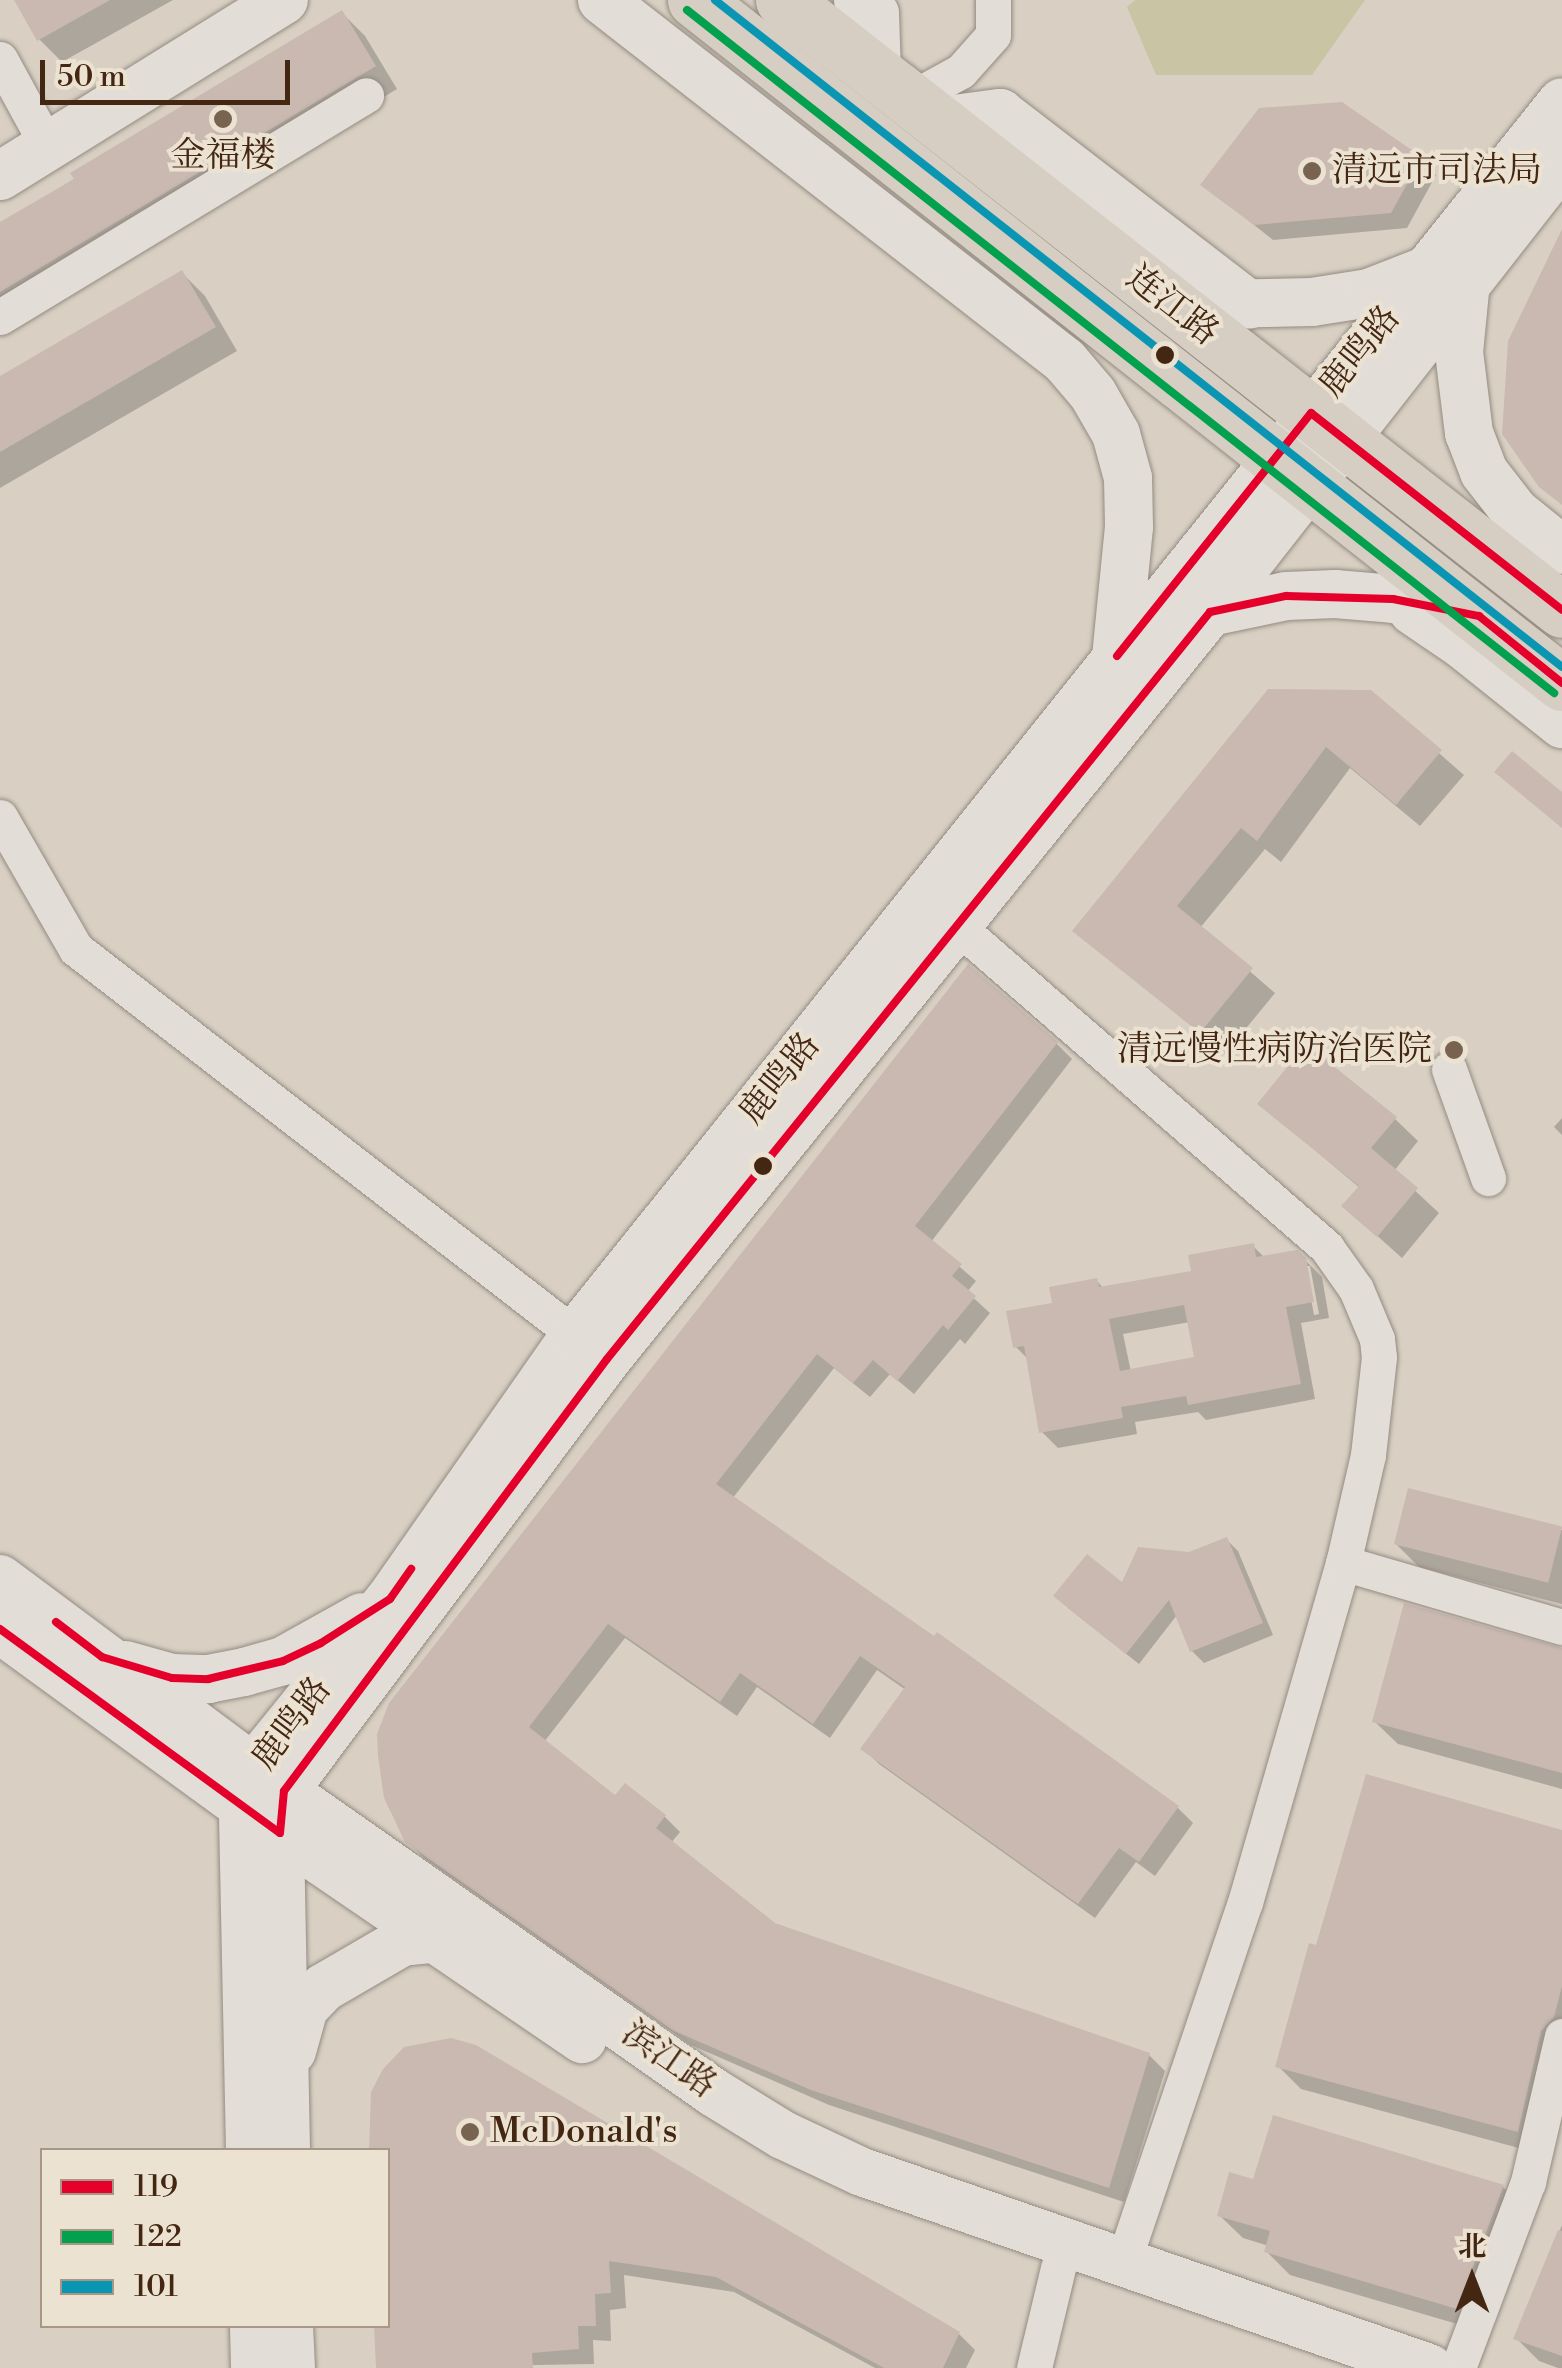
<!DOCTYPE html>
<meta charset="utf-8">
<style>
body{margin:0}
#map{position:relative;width:1562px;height:2368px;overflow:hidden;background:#d9d0c3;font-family:"Libre Bodoni","Noto Serif SC",serif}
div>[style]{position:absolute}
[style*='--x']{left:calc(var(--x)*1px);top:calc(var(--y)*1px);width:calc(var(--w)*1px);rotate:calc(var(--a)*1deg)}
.green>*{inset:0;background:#c8c4a4}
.shadow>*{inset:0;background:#0003}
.building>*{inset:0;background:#c9b9b1;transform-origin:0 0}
.roads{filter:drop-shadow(0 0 2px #948b82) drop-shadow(0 0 2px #948b82)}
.street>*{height:35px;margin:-17.5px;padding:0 17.5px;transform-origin:17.5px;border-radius:17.5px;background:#e2ded7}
.secondary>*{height:48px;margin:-24px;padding:0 24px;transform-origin:24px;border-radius:24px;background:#e2ded7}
.primary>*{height:55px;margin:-27.5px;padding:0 27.5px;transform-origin:27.5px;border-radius:27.5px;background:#d6cec2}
.bus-1>*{height:8px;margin:-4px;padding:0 4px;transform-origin:4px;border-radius:4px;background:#e4002b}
.bus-2>*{height:8px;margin:-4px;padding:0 4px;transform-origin:4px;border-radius:4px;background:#03a04e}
.bus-3>*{height:8px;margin:-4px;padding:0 4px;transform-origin:4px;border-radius:4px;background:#0a96b2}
.dots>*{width:28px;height:28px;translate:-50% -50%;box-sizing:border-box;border:5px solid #ece2d2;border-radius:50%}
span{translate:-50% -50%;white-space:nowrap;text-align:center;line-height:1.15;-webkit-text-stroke:8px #ece2d2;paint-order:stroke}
.poi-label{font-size:35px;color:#442712}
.left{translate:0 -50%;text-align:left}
.right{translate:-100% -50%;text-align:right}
.street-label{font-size:35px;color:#442712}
.legend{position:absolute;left:40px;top:2148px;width:350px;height:180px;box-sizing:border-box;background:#ece2d2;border:2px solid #a99785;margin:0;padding:12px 18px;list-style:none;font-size:30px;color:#442712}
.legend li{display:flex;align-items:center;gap:20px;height:50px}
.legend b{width:50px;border:2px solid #a99785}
.north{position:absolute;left:1422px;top:2228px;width:100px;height:100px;-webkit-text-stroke:8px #ece2d2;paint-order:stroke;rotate:0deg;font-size:28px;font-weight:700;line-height:40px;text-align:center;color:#442712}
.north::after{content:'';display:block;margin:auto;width:35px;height:45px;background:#442712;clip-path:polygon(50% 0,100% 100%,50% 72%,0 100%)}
.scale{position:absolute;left:40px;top:60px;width:250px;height:45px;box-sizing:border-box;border:5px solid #442712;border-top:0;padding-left:12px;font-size:30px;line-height:35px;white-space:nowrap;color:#442712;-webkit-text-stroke:8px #ece2d2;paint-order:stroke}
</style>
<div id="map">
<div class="green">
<div style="clip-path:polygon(1135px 0,1365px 0,1312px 75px,1156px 75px,1127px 7px)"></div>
</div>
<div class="shadow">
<div style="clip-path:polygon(17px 0,173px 0,62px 62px,39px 39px)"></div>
<div style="clip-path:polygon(342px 13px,365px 36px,397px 89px,0 328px,0 225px)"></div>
<div style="clip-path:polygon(1420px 159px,1436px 175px,1407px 228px,1273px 240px,1204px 185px)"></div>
<div style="clip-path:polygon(182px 273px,205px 296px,237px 351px,0 488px,0 379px)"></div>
<div style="clip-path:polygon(1370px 693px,1464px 775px,1420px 826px,1350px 768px,1281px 862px,1265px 849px,1200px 928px,1275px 993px,1225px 1054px,1076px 930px)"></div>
<div style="clip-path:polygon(1056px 1043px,1072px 1059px,931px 1242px,976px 1281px,967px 1292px,990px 1313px,965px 1344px,960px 1339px,914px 1394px,890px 1374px,870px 1397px,834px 1368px,732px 1499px,1178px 1808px,1193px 1823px,1155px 1876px,1136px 1862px,1095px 1918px,879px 1764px,863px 1748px,906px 1690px,877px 1670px,830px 1738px,757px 1687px,737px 1716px,625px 1638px,544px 1742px,615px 1799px,664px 1816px,680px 1832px,671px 1843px,774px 1925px,1149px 2055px,1165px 2071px,1124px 2202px,829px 2105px,691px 2045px,424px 1858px,407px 1841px)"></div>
<div style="clip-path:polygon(1260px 1104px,1395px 1119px,1418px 1141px,1394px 1171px,1439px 1213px,1402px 1258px,1344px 1206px,1360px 1188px)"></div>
<div style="clip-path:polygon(1562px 1118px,1562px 1135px,1554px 1127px)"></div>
<div style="clip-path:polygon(evenodd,1253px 1246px,1265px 1258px,1305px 1260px,1322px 1277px,1329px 1318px,1301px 1323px,1315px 1399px,1206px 1420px,1198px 1412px,1135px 1422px,1137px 1434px,1058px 1448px,1042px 1432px,1029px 1360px,1016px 1347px,1055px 1305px,1096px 1280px,1104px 1289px,1194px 1273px,1253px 1246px,1305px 1266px,1310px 1266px,1319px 1314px,1314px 1315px,1305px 1266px,1253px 1246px,1190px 1322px,1197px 1359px,1131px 1372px,1123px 1334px,1190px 1322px)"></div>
<div style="clip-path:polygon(1562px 1530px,1562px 1604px,1419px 1567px,1396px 1544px)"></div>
<div style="clip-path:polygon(1226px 1539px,1238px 1551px,1273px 1635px,1204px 1663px,1192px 1651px,1177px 1615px,1139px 1664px,1068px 1608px)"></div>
<div style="clip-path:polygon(1562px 1649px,1562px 1789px,1398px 1744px,1374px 1721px)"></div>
<div style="clip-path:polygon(1562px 1832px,1562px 2062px,1541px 2154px,1301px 2089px,1278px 2066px,1318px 1948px)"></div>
<div style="clip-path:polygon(371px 2113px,959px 2334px,975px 2350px,966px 2368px,875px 2368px,734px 2292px,624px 2275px,626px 2308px,610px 2310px,611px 2341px,593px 2340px,594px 2364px,379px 2368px,378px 2326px,388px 2326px,388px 2150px,372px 2150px)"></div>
<div style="clip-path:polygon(1255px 2182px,1503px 2187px,1526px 2210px,1481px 2331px,1290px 2275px,1267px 2252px,1269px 2246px,1243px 2238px,1219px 2215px)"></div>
<div style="clip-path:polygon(1562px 2225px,1562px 2368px,1558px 2368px,1539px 2361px,1516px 2338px)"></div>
</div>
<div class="building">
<div style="clip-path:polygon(14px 0,110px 0,37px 41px)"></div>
<div style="clip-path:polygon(342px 10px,376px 66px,0 292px,0 222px,74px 179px,70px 173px)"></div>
<div style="clip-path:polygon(1342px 102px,1422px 157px,1391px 213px,1254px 225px,1200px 185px,1259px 108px)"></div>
<div style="clip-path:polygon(1562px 229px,1562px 505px,1539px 487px,1502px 434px,1508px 341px)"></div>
<div style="clip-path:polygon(182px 270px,216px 327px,0 452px,0 376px)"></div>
<div style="clip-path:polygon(1268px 689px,1371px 690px,1442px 750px,1396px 805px,1326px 747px,1257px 841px,1241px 828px,1177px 906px,1253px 968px,1200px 1033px,1072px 931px)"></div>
<div style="clip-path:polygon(1512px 751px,1562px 792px,1562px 828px,1494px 772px)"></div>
<div style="clip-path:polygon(968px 964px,1058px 1042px,915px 1226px,962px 1264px,952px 1276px,976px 1296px,948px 1330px,943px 1325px,897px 1381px,873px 1360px,853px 1383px,817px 1354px,716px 1484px,934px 1636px,937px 1632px,1179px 1806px,1139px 1862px,1119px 1848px,1078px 1904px,860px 1749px,905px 1687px,860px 1656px,813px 1724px,740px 1673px,720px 1702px,608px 1624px,529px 1727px,615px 1795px,625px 1783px,666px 1815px,656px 1828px,775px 1923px,1150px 2053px,1109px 2188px,811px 2090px,672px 2030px,405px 1842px,384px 1798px,378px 1756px,377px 1734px,389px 1703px)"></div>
<div style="clip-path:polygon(1306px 1044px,1397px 1117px,1371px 1148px,1418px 1188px,1377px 1237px,1341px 1206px,1359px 1186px,1257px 1104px)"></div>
<div style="clip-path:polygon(evenodd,1254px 1243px,1256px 1257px,1297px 1250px,1306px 1258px,1314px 1302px,1286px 1307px,1301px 1384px,1188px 1405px,1186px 1396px,1121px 1407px,1123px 1418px,1039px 1433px,1024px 1346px,1013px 1348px,1006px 1311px,1052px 1303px,1049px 1287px,1097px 1278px,1099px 1287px,1191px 1271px,1188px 1255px,1254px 1243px,1184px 1305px,1194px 1357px,1120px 1371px,1109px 1319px,1184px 1305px)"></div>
<div style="left:1408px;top:1488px;width:159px;height:58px;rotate:14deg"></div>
<div style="clip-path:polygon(1227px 1537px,1263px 1623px,1190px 1652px,1169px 1600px,1126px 1654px,1053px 1596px,1087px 1554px,1122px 1582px,1138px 1547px,1189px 1552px)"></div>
<div style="clip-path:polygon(1404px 1603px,1562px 1648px,1562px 1773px,1372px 1722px)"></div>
<div style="clip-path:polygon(1366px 1774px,1562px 1830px,1562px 1986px,1554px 2017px,1541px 2031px,1518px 2132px,1275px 2067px,1309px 1943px,1316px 1945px)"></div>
<div style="clip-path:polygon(451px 2038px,476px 2045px,960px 2332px,943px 2368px,884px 2368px,716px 2277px,609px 2261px,611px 2293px,595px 2294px,596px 2326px,578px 2326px,579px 2349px,532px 2353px,533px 2368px,376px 2368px,374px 2326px,388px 2326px,388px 2150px,369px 2150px,371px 2092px,383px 2069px,404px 2047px)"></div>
<div style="clip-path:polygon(1273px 2115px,1504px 2185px,1457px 2309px,1264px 2252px,1270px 2231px,1217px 2216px,1229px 2172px,1253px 2179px)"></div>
<div style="clip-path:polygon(1558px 2230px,1562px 2231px,1562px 2356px,1513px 2339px)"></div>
</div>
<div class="roads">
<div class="street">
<div style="--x:0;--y:59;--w:102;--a:61.4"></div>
<div style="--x:910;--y:99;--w:58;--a:-28.8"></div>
<div style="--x:961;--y:71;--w:48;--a:-48.4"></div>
<div style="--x:993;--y:35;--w:35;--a:-90"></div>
<div style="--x:0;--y:317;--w:428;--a:-31.2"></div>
<div style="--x:0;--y:817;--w:152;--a:60.1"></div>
<div style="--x:76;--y:949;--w:652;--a:37.71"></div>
<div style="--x:957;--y:926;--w:490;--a:41"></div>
<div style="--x:1327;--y:1248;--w:50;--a:54.7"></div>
<div style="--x:1356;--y:1289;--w:54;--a:67.2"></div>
<div style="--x:1377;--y:1339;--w:18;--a:84"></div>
<div style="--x:1379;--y:1357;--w:99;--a:96.4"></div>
<div style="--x:1368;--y:1455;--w:111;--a:103"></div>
<div style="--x:1343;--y:1563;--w:353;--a:106.1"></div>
<div style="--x:1245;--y:1902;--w:380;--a:108.7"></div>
<div style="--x:1449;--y:1069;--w:116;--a:70.3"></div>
<div style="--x:1343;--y:1563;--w:228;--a:16.3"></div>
<div style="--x:1034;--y:2368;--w:103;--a:-76.5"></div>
<div style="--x:1458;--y:2368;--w:199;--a:-69.4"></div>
<div style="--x:1528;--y:2182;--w:150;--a:-76.9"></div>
</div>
<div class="secondary">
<div style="--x:602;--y:0;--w:587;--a:37.94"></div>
<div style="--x:1065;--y:361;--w:43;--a:49.7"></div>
<div style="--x:1093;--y:394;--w:46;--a:60.1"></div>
<div style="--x:1116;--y:434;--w:46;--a:74.7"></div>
<div style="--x:1128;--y:478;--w:49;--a:88.8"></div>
<div style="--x:1129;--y:527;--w:132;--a:95.7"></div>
<div style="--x:858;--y:0;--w:22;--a:39"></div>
<div style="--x:875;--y:14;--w:59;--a:88.1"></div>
<div style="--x:939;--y:121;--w:62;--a:-7.5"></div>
<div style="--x:1000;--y:113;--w:314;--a:37.6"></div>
<div style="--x:0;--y:176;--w:334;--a:-31.8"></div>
<div style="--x:1466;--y:281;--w:71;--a:95.6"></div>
<div style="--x:1459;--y:352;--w:82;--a:83"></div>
<div style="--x:1469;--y:433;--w:42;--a:69"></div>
<div style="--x:1484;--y:472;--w:51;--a:52.2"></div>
<div style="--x:1515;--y:512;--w:60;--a:39"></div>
<div style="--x:1220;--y:304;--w:92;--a:-1.2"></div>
<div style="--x:1312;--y:302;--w:58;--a:-9"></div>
<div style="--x:1369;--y:293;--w:58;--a:-21.3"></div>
<div style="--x:1413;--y:611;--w:60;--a:34.2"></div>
<div style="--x:1463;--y:645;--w:127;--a:38.6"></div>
<div style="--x:1210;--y:612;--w:78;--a:-11.9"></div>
<div style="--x:1286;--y:596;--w:49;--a:-2.3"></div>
<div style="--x:1335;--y:594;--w:58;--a:4.9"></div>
<div style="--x:1393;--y:599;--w:87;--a:11.3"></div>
<div style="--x:0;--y:1579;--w:354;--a:36.7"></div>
<div style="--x:284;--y:1791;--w:524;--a:35.05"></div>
<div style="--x:713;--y:2092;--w:82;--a:31.6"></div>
<div style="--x:783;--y:2135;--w:87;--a:25.1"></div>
<div style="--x:862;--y:2172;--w:600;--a:19.07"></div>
<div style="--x:0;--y:1629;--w:346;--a:36.1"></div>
<div style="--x:280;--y:1833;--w:366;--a:34.3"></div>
<div style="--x:125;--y:1665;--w:49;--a:15.5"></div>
<div style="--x:172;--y:1678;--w:36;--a:2"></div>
<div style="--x:208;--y:1679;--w:37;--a:-11"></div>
<div style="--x:244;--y:1672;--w:41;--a:-15.8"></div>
<div style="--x:283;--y:1661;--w:90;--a:-29.1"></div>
<div style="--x:292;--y:2051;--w:45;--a:-74.4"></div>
<div style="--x:304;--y:2008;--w:28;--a:-46"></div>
<div style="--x:323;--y:1988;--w:91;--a:-30.2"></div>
<div style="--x:402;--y:1942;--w:30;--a:-6"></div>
<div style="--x:250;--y:2150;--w:343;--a:-91.2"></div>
<div style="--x:243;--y:1807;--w:40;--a:-75.6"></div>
<div style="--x:253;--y:1768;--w:218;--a:-51"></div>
<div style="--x:390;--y:1599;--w:322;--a:-55"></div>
<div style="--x:575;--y:1335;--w:1579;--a:-51.32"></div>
<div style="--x:286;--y:2150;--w:317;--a:-91.1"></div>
<div style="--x:280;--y:1833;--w:42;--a:-84.6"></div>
<div style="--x:284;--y:1791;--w:539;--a:-53.22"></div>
<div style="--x:607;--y:1359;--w:960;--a:-51.09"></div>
<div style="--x:1210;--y:612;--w:571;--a:-51.97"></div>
<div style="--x:254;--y:2326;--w:42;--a:88.6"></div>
<div style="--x:289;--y:2326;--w:42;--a:87.3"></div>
</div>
<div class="primary">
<div style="--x:695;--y:0;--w:1104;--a:38.23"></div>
<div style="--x:783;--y:0;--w:989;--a:38.06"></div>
</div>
</div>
<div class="bus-1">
<div style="--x:1117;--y:656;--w:311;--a:-51.4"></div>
<div style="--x:1311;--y:413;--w:319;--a:38.1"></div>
<div style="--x:56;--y:1622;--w:58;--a:37.3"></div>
<div style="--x:102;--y:1657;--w:73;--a:16.7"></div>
<div style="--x:172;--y:1678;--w:36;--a:2"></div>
<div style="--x:208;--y:1679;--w:77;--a:-13.5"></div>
<div style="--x:283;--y:1661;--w:42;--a:-25.3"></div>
<div style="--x:321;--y:1643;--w:82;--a:-32.5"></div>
<div style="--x:390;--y:1599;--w:37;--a:-55"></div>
<div style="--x:0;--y:1629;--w:346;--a:36.1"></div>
<div style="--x:280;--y:1833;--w:42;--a:-84.6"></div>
<div style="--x:284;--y:1791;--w:539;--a:-53.22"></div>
<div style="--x:607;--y:1359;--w:960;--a:-51.09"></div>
<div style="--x:1210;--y:612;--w:78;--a:-11.9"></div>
<div style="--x:1286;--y:596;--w:107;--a:1.6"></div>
<div style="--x:1393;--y:599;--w:88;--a:11.2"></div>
<div style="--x:1479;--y:616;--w:107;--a:38.9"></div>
</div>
<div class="bus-2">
<div style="--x:687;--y:10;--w:1104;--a:38.23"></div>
</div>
<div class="bus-3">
<div style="--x:715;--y:0;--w:1078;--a:38.22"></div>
</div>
<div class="dots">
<div style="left:223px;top:119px;background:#786250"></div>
<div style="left:1312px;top:171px;background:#786250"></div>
<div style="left:1165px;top:355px;background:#442712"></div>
<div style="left:1454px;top:1050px;background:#786250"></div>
<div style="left:763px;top:1166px;background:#442712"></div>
<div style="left:470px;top:2132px;background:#786250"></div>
</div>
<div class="poi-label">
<span style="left:223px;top:156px">金福楼</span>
<span class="left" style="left:1332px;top:171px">清远市司法局</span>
<span class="right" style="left:1432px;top:1050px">清远慢性病防治医院</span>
<span class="left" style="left:490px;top:2132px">McDonald's</span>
</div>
<div class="street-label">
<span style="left:1172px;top:306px;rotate:38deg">连江路</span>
<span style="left:1360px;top:352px;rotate:-51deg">鹿鸣路</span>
<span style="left:780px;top:1079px;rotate:-51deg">鹿鸣路</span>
<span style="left:292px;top:1724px;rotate:-53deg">鹿鸣路</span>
<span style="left:669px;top:2060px;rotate:35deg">滨江路</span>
</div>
<ul class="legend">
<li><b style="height:12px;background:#e4002b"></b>119</li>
<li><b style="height:12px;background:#03a04e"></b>122</li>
<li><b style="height:12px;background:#0a96b2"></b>101</li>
</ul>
<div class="north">北</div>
<div class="scale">50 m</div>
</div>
